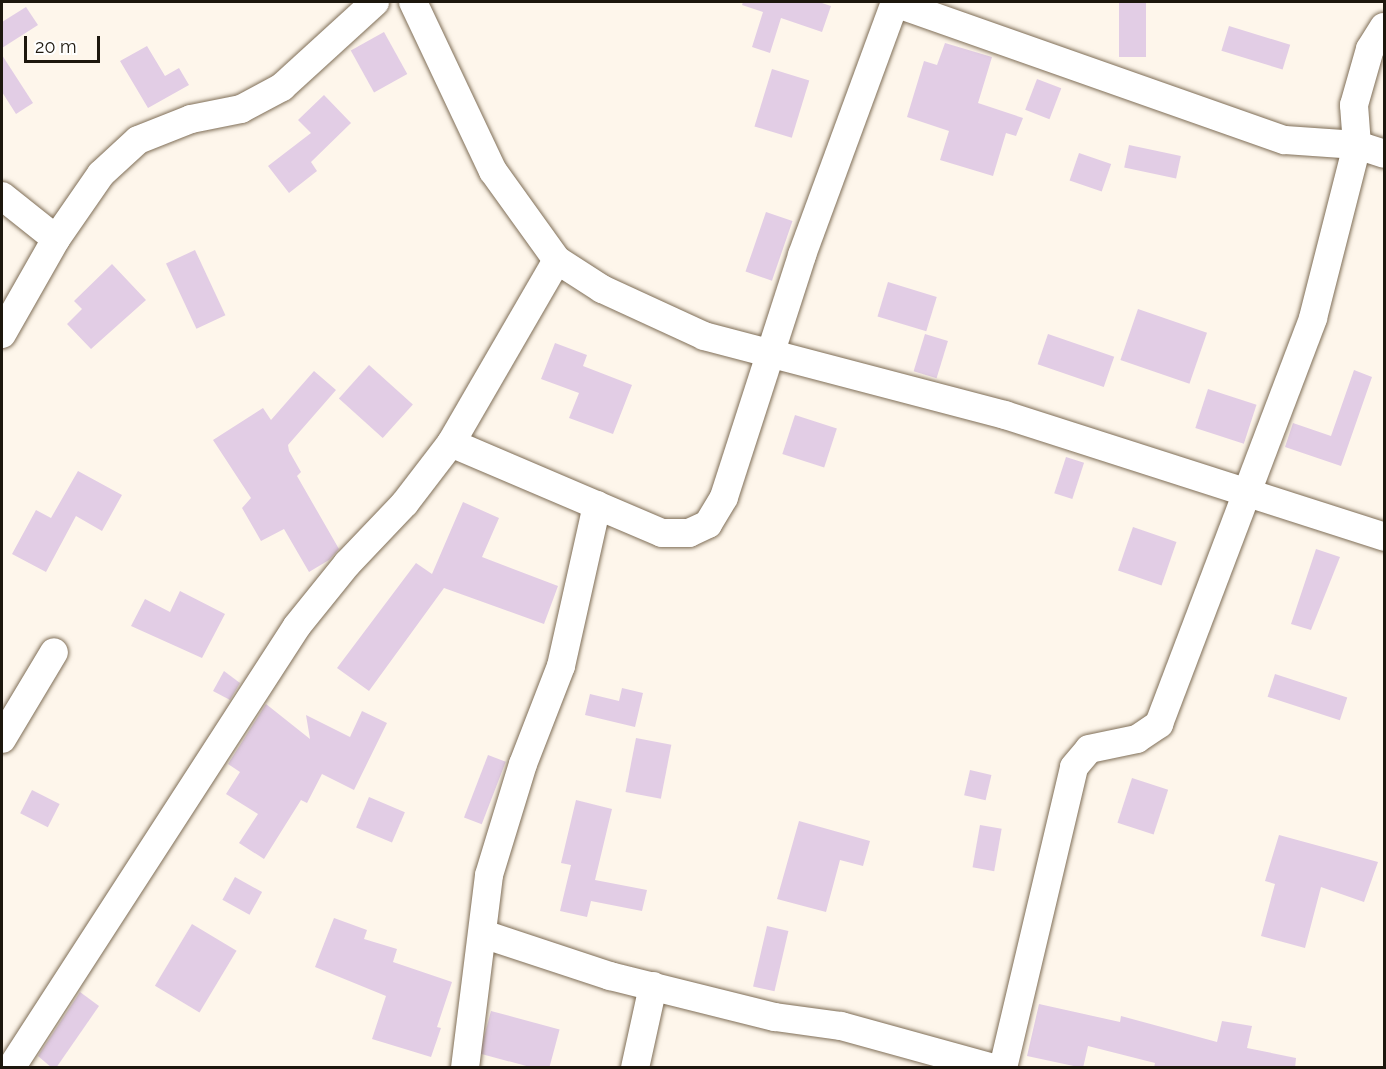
<!DOCTYPE html>
<style>
body{margin:0}
#map{position:relative;width:1386px;height:1069px;overflow:hidden;background:#fef6eb;font-family:Raleway,sans-serif}
div>[style]{position:absolute}
[style*='--x']{left:calc(var(--x)*1px);top:calc(var(--y)*1px);width:calc(var(--w)*1px);rotate:calc(var(--a)*1deg)}
.building>*{inset:0;background:#e2cde5;transform-origin:0 0}
.roads{filter:drop-shadow(0 0 2px #7f6e57) drop-shadow(0 0 2px #7f6e57)}
.street>*{height:28px;margin:-14px;padding:0 14px;transform-origin:14px;border-radius:14px;background:#fff}
span{translate:-50% -50%;white-space:nowrap;text-align:center;line-height:1.15;-webkit-text-stroke:6px #fff;paint-order:stroke}
.frame{position:absolute;inset:0;border:3px solid #1d170d;pointer-events:none}
.scale{position:absolute;left:24px;top:36px;width:76px;height:27px;box-sizing:border-box;border:3px solid #1d170d;border-top:0;padding-left:8px;font-size:18px;line-height:21px;white-space:nowrap;color:#1d170d;-webkit-text-stroke:4px #fff;paint-order:stroke}
</style>
<div id="map">
<div class="building">
<div style="clip-path:polygon(743px 2px,819px 2px,831px 6px,822px 32px,781px 18px,770px 53px,752px 47px,763px 12px,742px 5px)"></div>
<div style="left:1119px;top:2px;width:27px;height:55px"></div>
<div style="clip-path:polygon(26px 7px,38px 25px,2px 48px,2px 22px)"></div>
<div style="left:1229px;top:26px;width:64px;height:26px;rotate:17deg"></div>
<div style="left:384px;top:32px;width:48px;height:38px;rotate:61deg"></div>
<div style="clip-path:polygon(945px 43px,992px 57px,978px 103px,1023px 118px,1016px 136px,1006px 133px,993px 176px,940px 160px,949px 131px,907px 117px,924px 61px,937px 65px)"></div>
<div style="clip-path:polygon(147px 46px,165px 76px,179px 68px,189px 85px,148px 108px,120px 61px)"></div>
<div style="clip-path:polygon(2px 55px,33px 103px,16px 114px,2px 92px)"></div>
<div style="left:772px;top:69px;width:39px;height:60px;rotate:17deg"></div>
<div style="left:1037px;top:79px;width:26px;height:33px;rotate:21deg"></div>
<div style="clip-path:polygon(324px 95px,351px 123px,311px 162px,317px 171px,289px 193px,268px 166px,311px 133px,298px 120px)"></div>
<div style="left:1129px;top:145px;width:53px;height:23px;rotate:12deg"></div>
<div style="left:1079px;top:153px;width:34px;height:29px;rotate:19deg"></div>
<div style="left:766px;top:212px;width:28px;height:63px;rotate:19deg"></div>
<div style="left:195px;top:250px;width:72px;height:32px;rotate:65deg"></div>
<div style="clip-path:polygon(112px 264px,146px 300px,91px 349px,67px 324px,82px 309px,74px 301px)"></div>
<div style="left:888px;top:282px;width:51px;height:36px;rotate:17deg"></div>
<div style="left:1138px;top:309px;width:73px;height:54px;rotate:19deg"></div>
<div style="left:925px;top:334px;width:24px;height:39px;rotate:17deg"></div>
<div style="left:1048px;top:334px;width:70px;height:32px;rotate:19deg"></div>
<div style="clip-path:polygon(555px 343px,587px 355px,583px 366px,632px 385px,613px 434px,569px 418px,579px 393px,541px 379px)"></div>
<div style="left:369px;top:365px;width:59px;height:45px;rotate:42deg"></div>
<div style="clip-path:polygon(1354px 370px,1372px 377px,1341px 466px,1285px 447px,1293px 423px,1331px 436px)"></div>
<div style="clip-path:polygon(314px 371px,336px 390px,288px 445px,289px 451px,301px 472px,297px 476px,339px 549px,329px 560px,309px 572px,284px 529px,261px 541px,242px 508px,251px 498px,213px 440px,263px 408px,271px 420px)"></div>
<div style="left:1208px;top:389px;width:51px;height:41px;rotate:18deg"></div>
<div style="left:795px;top:415px;width:44px;height:41px;rotate:18deg"></div>
<div style="left:1066px;top:457px;width:19px;height:38px;rotate:18deg"></div>
<div style="clip-path:polygon(78px 471px,122px 495px,102px 531px,76px 516px,46px 572px,12px 554px,36px 510px,51px 518px)"></div>
<div style="clip-path:polygon(463px 502px,499px 518px,482px 557px,558px 586px,544px 624px,444px 588px,369px 691px,337px 668px,416px 563px,432px 574px)"></div>
<div style="left:1133px;top:527px;width:46px;height:46px;rotate:19deg"></div>
<div style="clip-path:polygon(1316px 549px,1340px 557px,1311px 630px,1291px 624px)"></div>
<div style="clip-path:polygon(180px 591px,225px 614px,202px 658px,131px 626px,145px 599px,170px 612px)"></div>
<div style="clip-path:polygon(224px 671px,240px 683px,230px 700px,213px 691px)"></div>
<div style="left:1275px;top:674px;width:76px;height:24px;rotate:18deg"></div>
<div style="clip-path:polygon(622px 688px,643px 693px,635px 727px,585px 715px,590px 694px,619px 701px)"></div>
<div style="clip-path:polygon(266px 704px,310px 739px,306px 715px,350px 737px,362px 711px,387px 723px,354px 790px,322px 774px,307px 803px,301px 800px,264px 859px,239px 843px,258px 814px,226px 794px,240px 772px,228px 764px)"></div>
<div style="left:636px;top:738px;width:36px;height:55px;rotate:11deg"></div>
<div style="left:488px;top:755px;width:19px;height:67px;rotate:21deg"></div>
<div style="left:970px;top:770px;width:22px;height:26px;rotate:13deg"></div>
<div style="left:1132px;top:778px;width:38px;height:47px;rotate:18deg"></div>
<div style="left:32px;top:790px;width:31px;height:26px;rotate:27deg"></div>
<div style="left:369px;top:797px;width:39px;height:33px;rotate:23deg"></div>
<div style="clip-path:polygon(576px 800px,612px 809px,595px 880px,647px 890px,642px 911px,591px 901px,587px 917px,560px 911px,571px 865px,561px 863px)"></div>
<div style="clip-path:polygon(799px 821px,870px 841px,863px 866px,840px 860px,826px 912px,777px 899px)"></div>
<div style="left:980px;top:825px;width:22px;height:43px;rotate:10deg"></div>
<div style="clip-path:polygon(1279px 835px,1378px 862px,1364px 902px,1321px 887px,1305px 948px,1261px 936px,1275px 884px,1265px 881px)"></div>
<div style="left:235px;top:877px;width:31px;height:26px;rotate:29deg"></div>
<div style="clip-path:polygon(334px 918px,367px 930px,364px 939px,397px 949px,393px 962px,452px 982px,437px 1027px,441px 1028px,431px 1057px,372px 1039px,386px 996px,315px 967px)"></div>
<div style="left:192px;top:924px;width:52px;height:72px;rotate:31deg"></div>
<div style="left:767px;top:926px;width:22px;height:62px;rotate:13deg"></div>
<div style="clip-path:polygon(80px 992px,99px 1006px,56px 1068px,52px 1068px,38px 1056px)"></div>
<div style="clip-path:polygon(1039px 1004px,1120px 1022px,1121px 1016px,1217px 1042px,1222px 1021px,1252px 1026px,1247px 1048px,1296px 1058px,1295px 1068px,1154px 1068px,1155px 1063px,1088px 1046px,1083px 1068px,1027px 1056px)"></div>
<div style="left:491px;top:1011px;width:71px;height:44px;rotate:15deg"></div>
</div>
<div class="roads">
<div class="street">
<div style="--x:413;--y:2;--w:187;--a:64.7"></div>
<div style="--x:493;--y:171;--w:110;--a:54.3"></div>
<div style="--x:557;--y:260;--w:54;--a:32.8"></div>
<div style="--x:602;--y:289;--w:112;--a:24.7"></div>
<div style="--x:704;--y:336;--w:311;--a:14.7"></div>
<div style="--x:1005;--y:415;--w:398;--a:17.8"></div>
<div style="--x:895;--y:3;--w:413;--a:19.4"></div>
<div style="--x:1285;--y:140;--w:72;--a:4"></div>
<div style="--x:1357;--y:145;--w:28;--a:18"></div>
<div style="--x:2;--y:196;--w:69;--a:38.5"></div>
<div style="--x:2;--y:334;--w:109;--a:-60.4"></div>
<div style="--x:56;--y:239;--w:79;--a:-55.3"></div>
<div style="--x:101;--y:174;--w:50;--a:-42.6"></div>
<div style="--x:138;--y:140;--w:57;--a:-21.6"></div>
<div style="--x:191;--y:119;--w:51;--a:-11.3"></div>
<div style="--x:241;--y:109;--w:47;--a:-28.2"></div>
<div style="--x:282;--y:87;--w:126;--a:-42.4"></div>
<div style="--x:451;--y:443;--w:229;--a:23.1"></div>
<div style="--x:662;--y:533;--w:27;--a:0"></div>
<div style="--x:689;--y:533;--w:21;--a:-25"></div>
<div style="--x:708;--y:524;--w:31;--a:-59"></div>
<div style="--x:724;--y:497;--w:254;--a:-72.1"></div>
<div style="--x:802;--y:255;--w:270;--a:-69.8"></div>
<div style="--x:2;--y:739;--w:101;--a:-59.1"></div>
<div style="--x:483;--y:934;--w:134;--a:18.3"></div>
<div style="--x:610;--y:976;--w:170;--a:14"></div>
<div style="--x:775;--y:1017;--w:67;--a:7.8"></div>
<div style="--x:841;--y:1026;--w:159;--a:15.4"></div>
<div style="--x:11;--y:1068;--w:526;--a:-57.09"></div>
<div style="--x:297;--y:626;--w:80;--a:-51.1"></div>
<div style="--x:347;--y:564;--w:84;--a:-46.4"></div>
<div style="--x:405;--y:503;--w:76;--a:-52.5"></div>
<div style="--x:451;--y:443;--w:211;--a:-59.9"></div>
<div style="--x:465;--y:1068;--w:194;--a:-82.9"></div>
<div style="--x:489;--y:875;--w:116;--a:-73"></div>
<div style="--x:523;--y:764;--w:105;--a:-68.8"></div>
<div style="--x:561;--y:666;--w:165;--a:-77.4"></div>
<div style="--x:635;--y:1068;--w:84;--a:-77.6"></div>
<div style="--x:1003;--y:1068;--w:309;--a:-76.7"></div>
<div style="--x:1074;--y:767;--w:23;--a:-50"></div>
<div style="--x:1089;--y:749;--w:49;--a:-11.8"></div>
<div style="--x:1137;--y:739;--w:27;--a:-34"></div>
<div style="--x:1159;--y:724;--w:434;--a:-69.2"></div>
<div style="--x:1313;--y:318;--w:179;--a:-75.7"></div>
<div style="--x:1357;--y:145;--w:40;--a:-94.3"></div>
<div style="--x:1354;--y:105;--w:58;--a:-74.1"></div>
<div style="--x:1370;--y:49;--w:26;--a:-58"></div>
</div>
</div>
<div class="frame"></div>
<div class="scale">20 m</div>
</div>
